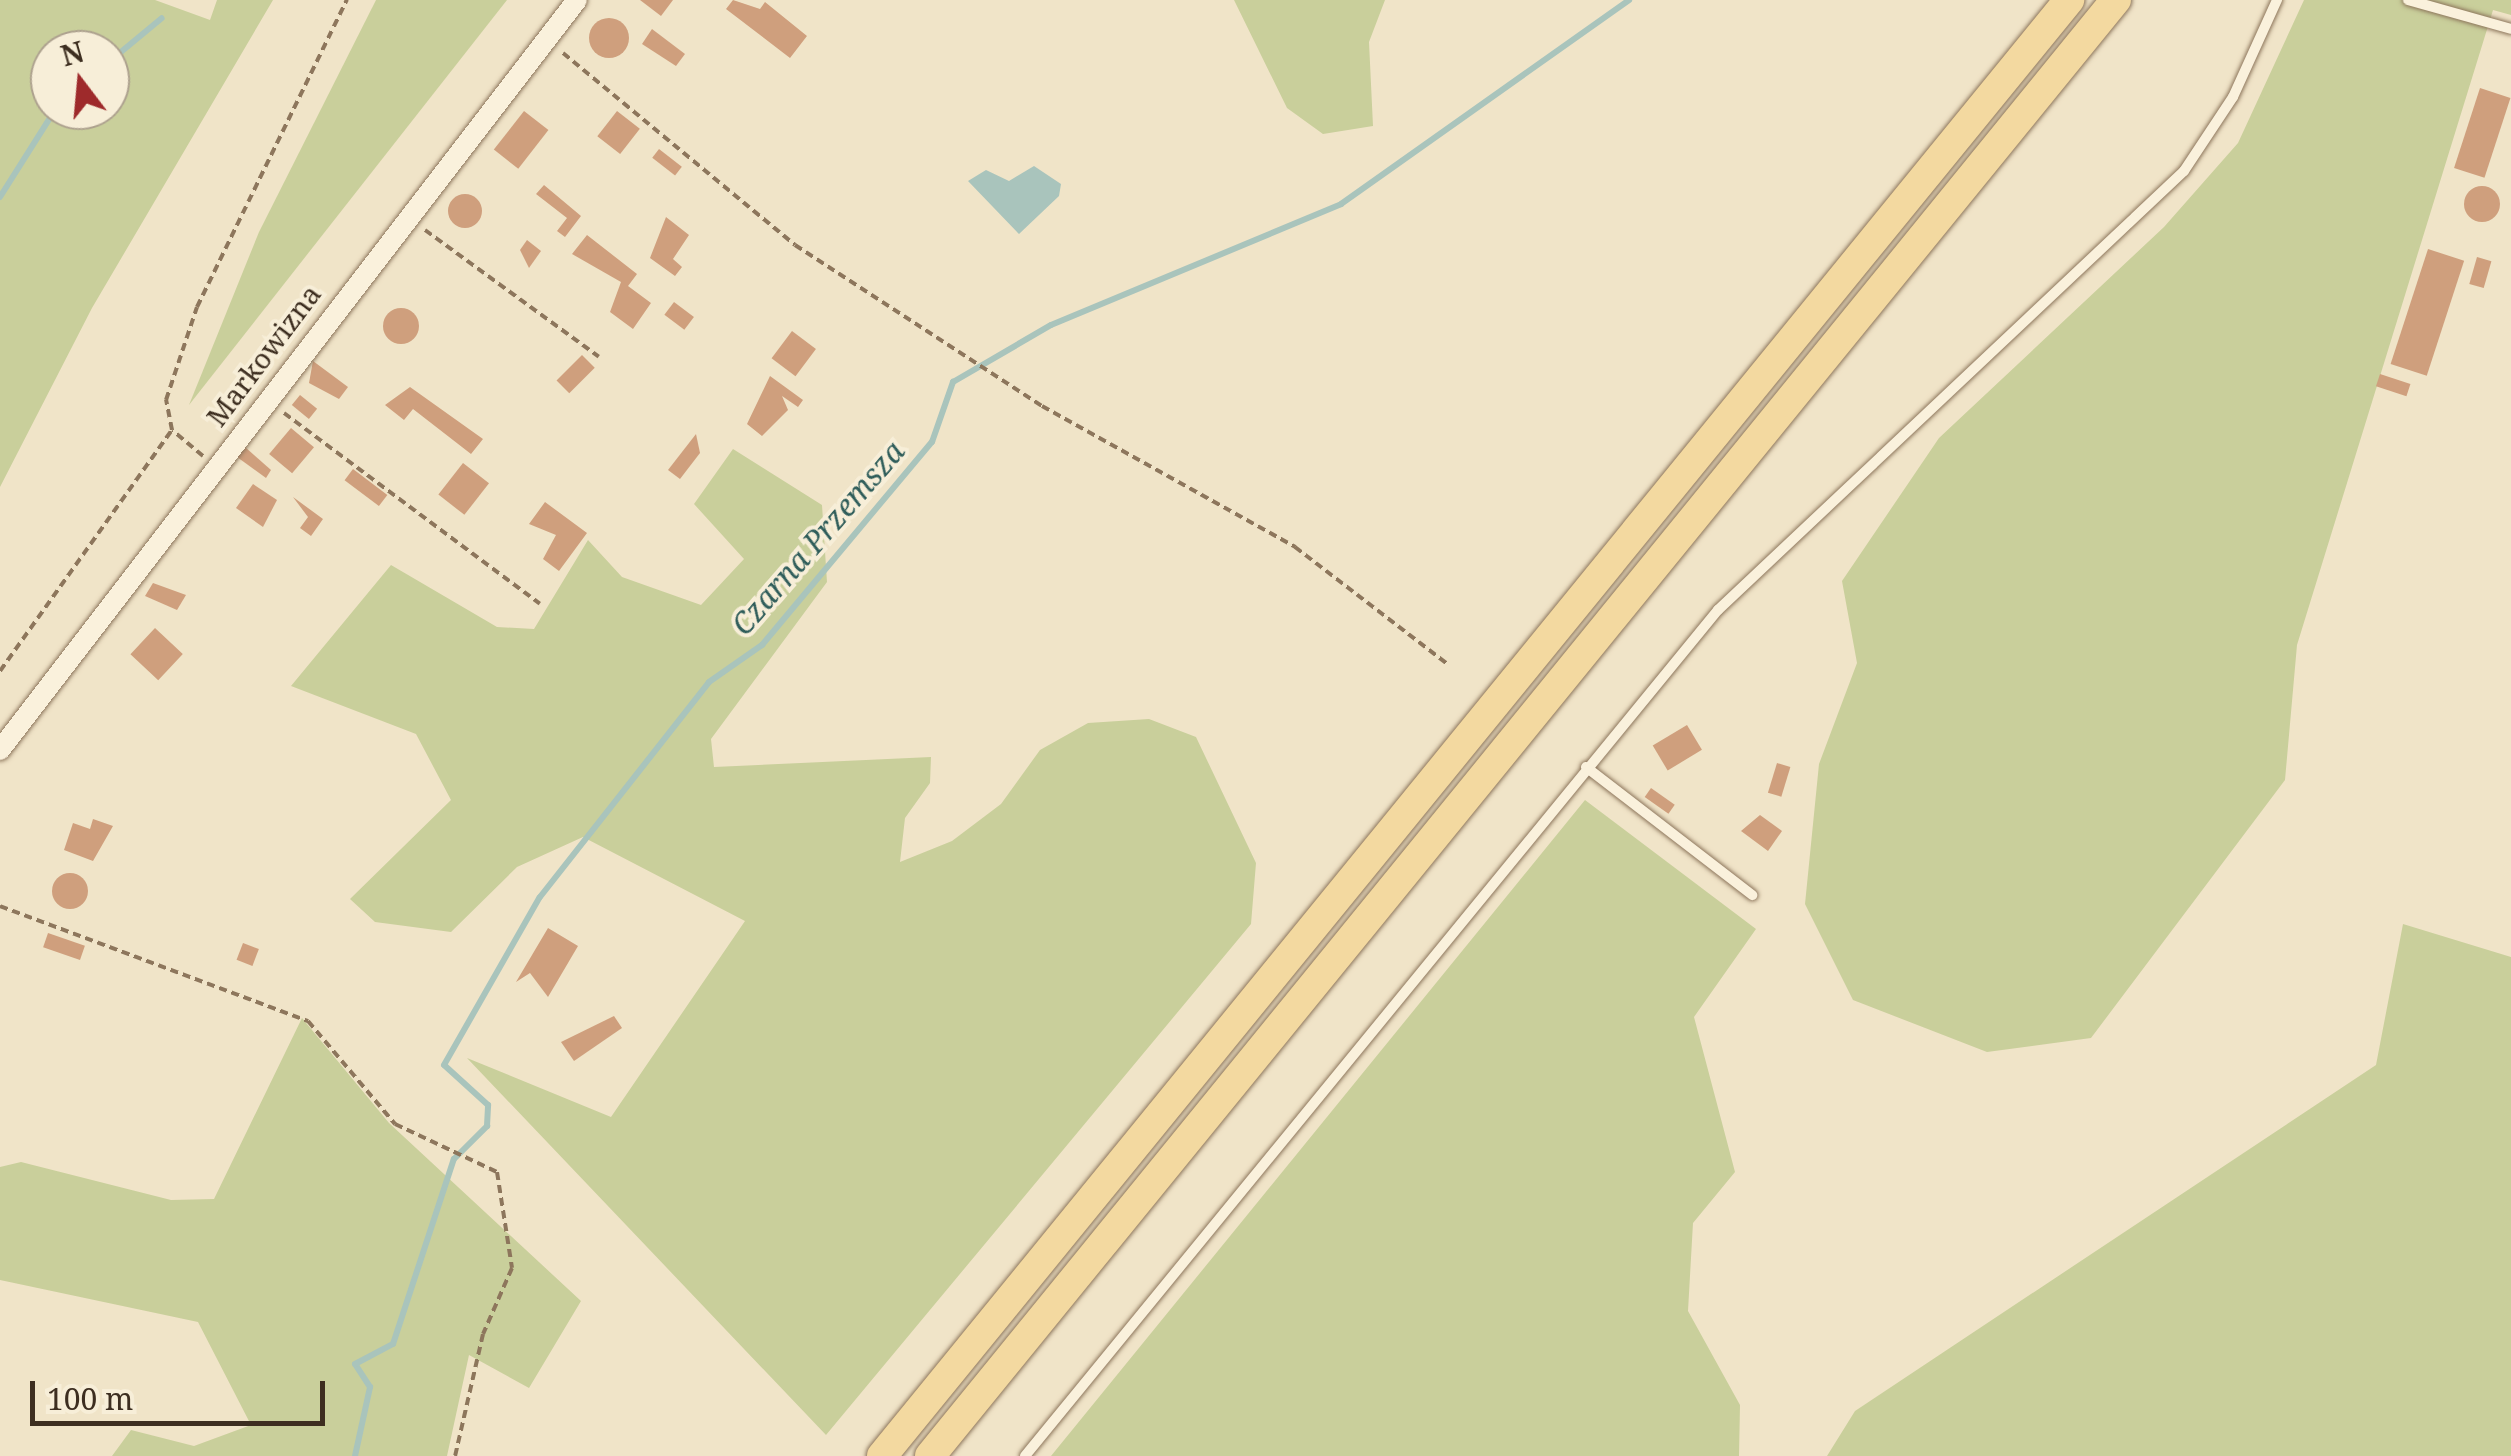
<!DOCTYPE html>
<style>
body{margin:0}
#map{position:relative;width:2511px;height:1456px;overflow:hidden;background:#f0e4c8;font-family:"Noto Serif",serif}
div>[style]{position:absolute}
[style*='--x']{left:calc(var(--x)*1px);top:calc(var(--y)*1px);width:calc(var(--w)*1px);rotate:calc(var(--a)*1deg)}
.green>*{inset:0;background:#c9cf9b}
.water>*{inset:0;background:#a9c4bc}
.stream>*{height:6px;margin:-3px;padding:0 3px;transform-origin:3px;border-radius:3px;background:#a9c4bc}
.building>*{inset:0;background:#cf9f7d;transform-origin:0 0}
.round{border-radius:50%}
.path>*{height:4px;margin-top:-2px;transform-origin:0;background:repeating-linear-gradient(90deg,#8d765c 0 8px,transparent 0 13px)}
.roads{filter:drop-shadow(0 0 2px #8d765c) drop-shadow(0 0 2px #8d765c)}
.service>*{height:10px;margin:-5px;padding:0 5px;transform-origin:5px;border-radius:5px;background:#faf1dc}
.minor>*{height:20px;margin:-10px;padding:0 10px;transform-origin:10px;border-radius:10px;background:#faf1dc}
.primary>*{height:30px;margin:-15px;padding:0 15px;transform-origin:15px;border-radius:15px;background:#f3d9a0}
span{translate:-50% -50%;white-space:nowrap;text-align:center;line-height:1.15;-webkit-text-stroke:8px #f7eed8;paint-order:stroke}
.street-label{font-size:28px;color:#3d2e20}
.water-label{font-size:30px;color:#2f5d5a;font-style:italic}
.north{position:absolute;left:30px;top:30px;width:100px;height:100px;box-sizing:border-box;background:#f7eed8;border:2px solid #ada18e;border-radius:50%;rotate:344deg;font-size:28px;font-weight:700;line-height:40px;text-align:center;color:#3d2e20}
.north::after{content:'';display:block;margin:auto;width:35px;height:45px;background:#9e2a2b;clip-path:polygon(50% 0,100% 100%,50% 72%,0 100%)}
.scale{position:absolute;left:30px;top:1381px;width:295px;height:45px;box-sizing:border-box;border:5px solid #3d2e20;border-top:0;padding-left:12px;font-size:30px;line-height:35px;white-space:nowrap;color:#3d2e20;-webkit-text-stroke:8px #f7eed8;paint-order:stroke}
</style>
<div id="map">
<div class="green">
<div style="clip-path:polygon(evenodd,0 0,155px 0,210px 20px,217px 0,273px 0,92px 308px,0 487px,0 0,50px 50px,110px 50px,110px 110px,50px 110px,50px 50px)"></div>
<div style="clip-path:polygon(376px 0,507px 0,189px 405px,259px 232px)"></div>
<div style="clip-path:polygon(1234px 0,1385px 0,1369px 42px,1373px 126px,1323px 134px,1287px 108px)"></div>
<div style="clip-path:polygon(2304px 0,2511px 0,2511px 15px,2493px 10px,2297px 645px,2285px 780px,2091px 1038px,1987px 1052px,1853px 1000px,1805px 904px,1819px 764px,1857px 663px,1842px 581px,1939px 438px,2164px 227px,2238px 143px)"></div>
<div style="clip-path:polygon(733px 449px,822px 505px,827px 582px,711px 739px,714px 767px,931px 757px,930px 783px,905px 818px,900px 862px,952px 841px,1001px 804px,1040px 750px,1088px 723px,1149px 719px,1196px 737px,1256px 863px,1251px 924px,826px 1435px,467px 1058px,611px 1117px,745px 921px,583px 837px,517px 867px,451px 932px,375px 922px,350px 899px,451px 800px,416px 734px,291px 686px,391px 565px,497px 627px,534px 629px,588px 540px,622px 577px,701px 605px,744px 559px,694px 504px)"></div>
<div style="clip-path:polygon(1585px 800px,1756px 929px,1694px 1017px,1735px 1172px,1693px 1223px,1688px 1311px,1740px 1405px,1739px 1456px,1051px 1456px)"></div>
<div style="clip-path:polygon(2403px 924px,2511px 957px,2511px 1456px,1827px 1456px,1855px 1411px,2376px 1065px)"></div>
<div style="clip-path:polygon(302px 1018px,389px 1123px,581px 1301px,529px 1388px,469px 1355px,447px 1456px,112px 1456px,131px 1430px,194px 1446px,251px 1425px,198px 1322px,0 1280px,0 1167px,21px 1162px,171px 1200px,214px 1199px)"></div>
</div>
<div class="water">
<div style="clip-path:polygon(1034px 166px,1061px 184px,1059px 196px,1019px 234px,968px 181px,986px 170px,1009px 181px)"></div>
</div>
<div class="stream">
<div style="--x:110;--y:61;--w:67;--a:-39.6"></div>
<div style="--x:0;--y:197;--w:103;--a:-57.7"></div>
<div style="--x:355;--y:1456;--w:71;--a:-77.7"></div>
<div style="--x:370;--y:1387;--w:27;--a:-123"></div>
<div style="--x:355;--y:1364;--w:43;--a:-27.8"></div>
<div style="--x:393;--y:1344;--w:195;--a:-71.8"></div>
<div style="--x:454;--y:1159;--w:47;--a:-45"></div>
<div style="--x:487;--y:1126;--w:21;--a:-87"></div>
<div style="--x:488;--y:1105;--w:59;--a:-137.7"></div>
<div style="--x:444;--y:1065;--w:193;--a:-60.3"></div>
<div style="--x:540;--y:897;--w:273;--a:-51.8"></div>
<div style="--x:709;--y:682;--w:65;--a:-34.9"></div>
<div style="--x:762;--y:645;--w:265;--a:-50.1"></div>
<div style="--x:932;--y:442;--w:64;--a:-70.7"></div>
<div style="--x:953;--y:382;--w:113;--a:-30.2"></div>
<div style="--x:1051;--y:325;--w:314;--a:-22.6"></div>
<div style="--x:1341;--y:204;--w:353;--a:-35.3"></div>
</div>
<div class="building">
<div style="clip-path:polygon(640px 0,673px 0,661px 16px)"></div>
<div style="clip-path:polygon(733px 0,760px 9px,765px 2px,807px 36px,790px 58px,726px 9px)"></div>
<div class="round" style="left:589px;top:18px;width:40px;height:40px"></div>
<div style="clip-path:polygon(652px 29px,685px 54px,676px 66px,642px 44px)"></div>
<div style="left:2480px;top:88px;width:32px;height:84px;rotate:18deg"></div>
<div style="left:524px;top:111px;width:31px;height:49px;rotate:38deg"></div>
<div style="left:617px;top:111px;width:29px;height:32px;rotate:38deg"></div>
<div style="left:659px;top:149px;width:29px;height:11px;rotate:38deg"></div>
<div style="clip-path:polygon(544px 185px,581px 216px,565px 237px,557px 231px,567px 218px,536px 194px)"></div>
<div class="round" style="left:2464px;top:186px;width:36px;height:36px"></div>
<div class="round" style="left:448px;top:194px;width:34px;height:34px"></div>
<div style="clip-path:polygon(666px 217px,689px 235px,673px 259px,682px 267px,675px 276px,650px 258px)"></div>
<div style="clip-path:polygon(587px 235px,637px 274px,628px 286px,651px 303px,633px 329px,610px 312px,621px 282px,572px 254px)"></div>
<div style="clip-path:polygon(527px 240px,541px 251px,529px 268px,520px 250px)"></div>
<div style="left:2428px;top:249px;width:38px;height:121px;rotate:18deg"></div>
<div style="left:2477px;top:257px;width:15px;height:28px;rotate:16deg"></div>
<div style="left:674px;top:302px;width:25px;height:16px;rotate:37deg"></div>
<div class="round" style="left:383px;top:308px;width:36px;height:36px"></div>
<div style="left:792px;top:331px;width:30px;height:34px;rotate:37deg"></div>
<div style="left:582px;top:355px;width:18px;height:36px;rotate:45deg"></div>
<div style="clip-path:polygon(313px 361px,348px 387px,339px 399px,309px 383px)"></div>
<div style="left:2380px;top:374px;width:32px;height:13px;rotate:18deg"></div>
<div style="clip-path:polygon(770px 376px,803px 400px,798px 407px,782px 396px,788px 410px,762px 436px,747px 424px)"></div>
<div style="clip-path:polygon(410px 387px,483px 439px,471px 454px,413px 409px,404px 420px,385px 405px)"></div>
<div style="left:300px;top:395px;width:22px;height:13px;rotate:39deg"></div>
<div style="left:291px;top:428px;width:30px;height:34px;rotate:40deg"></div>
<div style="clip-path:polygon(696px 434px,700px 453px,680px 479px,668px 470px)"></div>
<div style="clip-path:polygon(245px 447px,271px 470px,266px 478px,237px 457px)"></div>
<div style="left:463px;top:463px;width:33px;height:40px;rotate:38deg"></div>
<div style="left:353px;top:469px;width:43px;height:14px;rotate:37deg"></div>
<div style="clip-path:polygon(253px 484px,277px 500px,263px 527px,236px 508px)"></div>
<div style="clip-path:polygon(293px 497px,323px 519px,311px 536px,300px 528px,308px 517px)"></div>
<div style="clip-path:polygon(545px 502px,587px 533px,559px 571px,543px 559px,556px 535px,529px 524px)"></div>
<div style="clip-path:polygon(153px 583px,186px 595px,177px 610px,145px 596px)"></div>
<div style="left:155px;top:628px;width:38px;height:36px;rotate:43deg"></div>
<div style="left:1687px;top:725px;width:29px;height:40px;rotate:59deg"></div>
<div style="left:1777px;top:763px;width:14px;height:31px;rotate:17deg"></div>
<div style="left:1651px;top:788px;width:29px;height:11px;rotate:35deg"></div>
<div style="clip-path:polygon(1760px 815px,1782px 831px,1768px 851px,1741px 831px)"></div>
<div style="clip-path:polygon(93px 819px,113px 826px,93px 861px,64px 850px,73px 823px,90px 829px)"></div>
<div class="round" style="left:52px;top:873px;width:36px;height:36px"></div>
<div style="clip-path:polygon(548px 928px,578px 946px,548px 997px,530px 973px,516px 982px)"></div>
<div style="left:48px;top:933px;width:39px;height:15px;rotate:19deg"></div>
<div style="left:243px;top:943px;width:17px;height:18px;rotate:21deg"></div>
<div style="clip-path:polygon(614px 1016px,622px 1028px,574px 1061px,561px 1042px)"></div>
</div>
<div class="path">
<div style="--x:563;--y:53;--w:301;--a:39.6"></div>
<div style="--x:795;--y:245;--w:295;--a:33.1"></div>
<div style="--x:1042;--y:406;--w:290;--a:29.1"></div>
<div style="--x:1295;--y:547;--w:194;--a:37.5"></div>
<div style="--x:425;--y:230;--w:215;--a:36.1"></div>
<div style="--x:284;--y:413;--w:319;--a:36.7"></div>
<div style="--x:203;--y:456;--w:40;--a:-140"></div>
<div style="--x:172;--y:430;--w:31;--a:-101"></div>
<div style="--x:166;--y:400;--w:98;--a:-71.6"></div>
<div style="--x:197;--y:307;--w:342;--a:-64"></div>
<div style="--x:0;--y:671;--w:296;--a:-54.5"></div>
<div style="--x:0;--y:906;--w:329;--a:20.5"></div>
<div style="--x:308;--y:1021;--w:135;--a:49.8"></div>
<div style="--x:395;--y:1124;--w:113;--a:25.2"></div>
<div style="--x:497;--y:1172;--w:97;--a:81.1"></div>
<div style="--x:512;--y:1268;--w:72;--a:113.7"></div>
<div style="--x:483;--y:1334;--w:125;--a:102.9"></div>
</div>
<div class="roads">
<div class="service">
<div style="--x:2408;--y:0;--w:107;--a:15.7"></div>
<div style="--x:1586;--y:767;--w:210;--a:37.6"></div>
<div style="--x:1025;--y:1456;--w:1094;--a:-50.68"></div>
<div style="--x:1718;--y:610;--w:640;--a:-43.29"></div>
<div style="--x:2184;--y:171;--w:89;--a:-56.5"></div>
<div style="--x:2233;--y:97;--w:107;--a:-65.6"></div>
</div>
<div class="minor">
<div style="--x:0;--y:750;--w:946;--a:-52.43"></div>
</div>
<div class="primary">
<div style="--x:882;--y:1456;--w:1879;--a:-50.81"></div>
<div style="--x:930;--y:1456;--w:1878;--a:-50.84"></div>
</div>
</div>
<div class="street-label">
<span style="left:263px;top:355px;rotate:-53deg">Markowizna</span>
</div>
<div class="water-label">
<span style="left:818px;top:538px;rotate:-49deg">Czarna Przemsza</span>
</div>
<div class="north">N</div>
<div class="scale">100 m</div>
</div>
